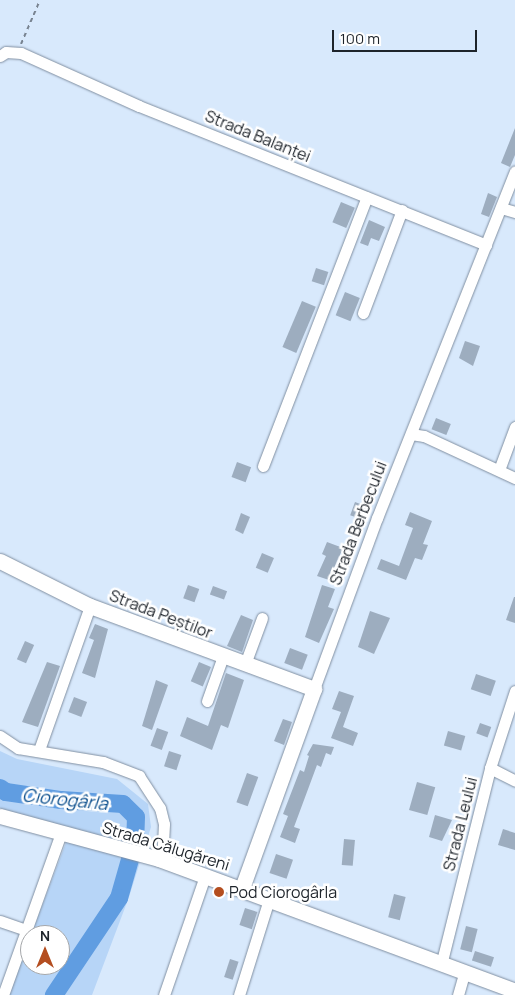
<!DOCTYPE html>
<meta charset="utf-8">
<style>
body{margin:0}
#map{position:relative;width:515px;height:995px;overflow:hidden;background:#d8e9fc;font-family:Manrope,sans-serif}
div>[style]{position:absolute}
[style*='--x']{left:calc(var(--x)*1px);top:calc(var(--y)*1px);width:calc(var(--w)*1px);rotate:calc(var(--a)*1deg)}
.green>*{inset:0;background:#b7d5f7}
.river>*{height:18px;margin:-9px;padding:0 9px;transform-origin:9px;border-radius:9px;background:#609de1}
.building>*{inset:0;background:#9dadbf;transform-origin:0 0}
.path>*{height:2px;margin-top:-1px;transform-origin:0;background:repeating-linear-gradient(90deg,#788390 0 4px,transparent 0 8px)}
.roads{filter:drop-shadow(0 0 1px #808fa1) drop-shadow(0 0 1px #808fa1)}
.minor>*{height:11px;margin:-5.5px;padding:0 5.5px;transform-origin:5.5px;border-radius:5.5px;background:#fff}
.tertiary>*{height:15px;margin:-7.5px;padding:0 7.5px;transform-origin:7.5px;border-radius:7.5px;background:#fff}
.dots>*{width:14px;height:14px;translate:-50% -50%;box-sizing:border-box;border:2px solid #fff;border-radius:50%}
span{translate:-50% -50%;white-space:nowrap;text-align:center;line-height:1.15;-webkit-text-stroke:5px #fff;paint-order:stroke}
.street-label{font-size:16px;color:#1e242b}
.poi-label{font-size:16px;color:#1e242b}
.left{translate:0 -50%;text-align:left}
.water-label{font-size:18px;color:#0c4f8d;font-style:italic}
.north{position:absolute;left:20px;top:925px;width:50px;height:50px;box-sizing:border-box;background:#fff;border:1px solid #a5a7aa;border-radius:50%;rotate:0deg;font-size:14px;font-weight:700;line-height:20px;text-align:center;color:#1e242b}
.north::after{content:'';display:block;margin:auto;width:18px;height:22px;background:#b44e20;clip-path:polygon(50% 0,100% 100%,50% 72%,0 100%)}
.scale{position:absolute;left:332px;top:30px;width:145px;height:22px;box-sizing:border-box;border:2px solid #1e242b;border-top:0;padding-left:6px;font-size:15px;line-height:18px;white-space:nowrap;color:#1e242b;-webkit-text-stroke:4px #fff;paint-order:stroke}
</style>
<div id="map">
<div class="green">
<div style="clip-path:polygon(0 751px,17px 759px,117px 779px,148px 804px,151px 827px,129px 897px,92px 995px,8px 995px,30px 937px,30px 965px,60px 965px,60px 935px,31px 935px,70px 832px,0 813px)"></div>
</div>
<div class="river">
<div style="--x:0;--y:788;--w:7;--a:34"></div>
<div style="--x:6;--y:792;--w:56;--a:8.3"></div>
<div style="--x:61;--y:800;--w:62;--a:3.7"></div>
<div style="--x:123;--y:804;--w:18;--a:45"></div>
<div style="--x:136;--y:817;--w:25;--a:92"></div>
<div style="--x:135;--y:842;--w:58;--a:105.9"></div>
<div style="--x:119;--y:898;--w:117;--a:123.8"></div>
</div>
<div class="building">
<div style="clip-path:polygon(515px 128px,515px 155px,510px 167px,501px 163px)"></div>
<div style="clip-path:polygon(488px 193px,497px 197px,489px 217px,481px 214px)"></div>
<div style="left:341px;top:202px;width:15px;height:22px;rotate:23deg"></div>
<div style="clip-path:polygon(369px 220px,385px 227px,379px 241px,371px 238px,368px 246px,360px 243px)"></div>
<div style="left:316px;top:268px;width:13px;height:14px;rotate:18deg"></div>
<div style="left:345px;top:292px;width:16px;height:25px;rotate:22deg"></div>
<div style="left:302px;top:301px;width:15px;height:50px;rotate:23deg"></div>
<div style="clip-path:polygon(465px 341px,480px 346px,473px 366px,459px 358px)"></div>
<div style="left:436px;top:418px;width:16px;height:12px;rotate:22deg"></div>
<div style="left:237px;top:462px;width:15px;height:16px;rotate:20deg"></div>
<div style="left:355px;top:502px;width:15px;height:14px;rotate:20deg"></div>
<div style="clip-path:polygon(410px 512px,432px 521px,423px 544px,428px 545px,422px 560px,415px 558px,406px 580px,377px 569px,381px 559px,399px 566px,413px 528px,405px 525px)"></div>
<div style="clip-path:polygon(241px 513px,250px 517px,243px 534px,235px 530px)"></div>
<div style="clip-path:polygon(327px 542px,343px 548px,329px 580px,317px 576px,326px 556px,322px 554px)"></div>
<div style="left:262px;top:553px;width:13px;height:16px;rotate:23deg"></div>
<div style="left:188px;top:585px;width:12px;height:14px;rotate:20deg"></div>
<div style="clip-path:polygon(322px 585px,335px 589px,328px 607px,334px 609px,319px 643px,305px 637px)"></div>
<div style="left:213px;top:586px;width:15px;height:9px;rotate:20deg"></div>
<div style="clip-path:polygon(514px 597px,515px 597px,515px 623px,506px 620px)"></div>
<div style="clip-path:polygon(370px 611px,390px 618px,374px 654px,358px 647px)"></div>
<div style="clip-path:polygon(241px 615px,253px 620px,242px 652px,227px 646px)"></div>
<div style="clip-path:polygon(95px 624px,108px 629px,95px 678px,82px 673px,94px 640px,89px 638px)"></div>
<div style="left:25px;top:641px;width:10px;height:20px;rotate:24deg"></div>
<div style="left:290px;top:648px;width:19px;height:16px;rotate:21deg"></div>
<div style="clip-path:polygon(47px 662px,60px 666px,38px 727px,22px 722px)"></div>
<div style="left:199px;top:662px;width:13px;height:21px;rotate:23deg"></div>
<div style="clip-path:polygon(226px 673px,244px 680px,228px 728px,221px 725px,212px 750px,180px 736px,187px 717px,208px 726px)"></div>
<div style="left:476px;top:674px;width:21px;height:16px;rotate:19deg"></div>
<div style="clip-path:polygon(156px 680px,168px 685px,152px 730px,142px 726px)"></div>
<div style="clip-path:polygon(339px 691px,354px 696px,343px 727px,358px 733px,353px 746px,331px 738px,341px 712px,332px 709px)"></div>
<div style="left:74px;top:697px;width:14px;height:16px;rotate:21deg"></div>
<div style="clip-path:polygon(283px 719px,292px 722px,284px 745px,274px 741px)"></div>
<div style="left:480px;top:723px;width:12px;height:11px;rotate:20deg"></div>
<div style="left:157px;top:728px;width:12px;height:19px;rotate:20deg"></div>
<div style="left:448px;top:731px;width:18px;height:15px;rotate:16deg"></div>
<div style="clip-path:polygon(313px 744px,334px 747px,331px 755px,326px 753px,321px 767px,317px 765px,294px 827px,300px 829px,295px 843px,280px 837px,288px 816px,283px 814px,300px 770px,304px 772px,309px 756px,307px 755px)"></div>
<div style="left:169px;top:751px;width:13px;height:16px;rotate:18deg"></div>
<div style="left:247px;top:773px;width:12px;height:31px;rotate:20deg"></div>
<div style="left:417px;top:782px;width:19px;height:29px;rotate:16deg"></div>
<div style="clip-path:polygon(435px 815px,452px 820px,442px 841px,429px 837px)"></div>
<div style="clip-path:polygon(503px 829px,515px 833px,515px 850px,498px 845px)"></div>
<div style="left:344px;top:839px;width:11px;height:26px;rotate:5deg"></div>
<div style="left:276px;top:854px;width:18px;height:20px;rotate:19deg"></div>
<div style="left:394px;top:894px;width:12px;height:24px;rotate:14deg"></div>
<div style="left:245px;top:908px;width:13px;height:18px;rotate:18deg"></div>
<div style="left:466px;top:926px;width:12px;height:24px;rotate:14deg"></div>
<div style="left:475px;top:951px;width:20px;height:10px;rotate:18deg"></div>
<div style="left:230px;top:959px;width:9px;height:19px;rotate:18deg"></div>
</div>
<div class="path">
<div style="--x:21;--y:44;--w:48;--a:-66.6"></div>
</div>
<div class="roads">
<div class="minor">
<div style="--x:0;--y:56;--w:7;--a:-34"></div>
<div style="--x:6;--y:52;--w:15;--a:4"></div>
<div style="--x:21;--y:53;--w:129;--a:24.2"></div>
<div style="--x:139;--y:106;--w:374;--a:21.8"></div>
<div style="--x:501;--y:208;--w:15;--a:16"></div>
<div style="--x:363;--y:313;--w:110;--a:-69.3"></div>
<div style="--x:411;--y:434;--w:13;--a:9"></div>
<div style="--x:424;--y:436;--w:100;--a:24.8"></div>
<div style="--x:263;--y:466;--w:288;--a:-68.9"></div>
<div style="--x:499;--y:470;--w:46;--a:-69.6"></div>
<div style="--x:245;--y:664;--w:49;--a:-69.7"></div>
<div style="--x:314;--y:689;--w:182;--a:-69.8"></div>
<div style="--x:377;--y:518;--w:373;--a:-68.3"></div>
<div style="--x:207;--y:701;--w:48;--a:-70.4"></div>
<div style="--x:0;--y:736;--w:22;--a:34"></div>
<div style="--x:18;--y:748;--w:86;--a:9.4"></div>
<div style="--x:103;--y:762;--w:39;--a:21"></div>
<div style="--x:139;--y:776;--w:38;--a:57"></div>
<div style="--x:160;--y:808;--w:16;--a:76"></div>
<div style="--x:164;--y:824;--w:37;--a:93"></div>
<div style="--x:39;--y:750;--w:153;--a:-70.5"></div>
<div style="--x:490;--y:768;--w:28;--a:27"></div>
<div style="--x:0;--y:921;--w:28;--a:19"></div>
<div style="--x:441;--y:965;--w:203;--a:-76"></div>
<div style="--x:490;--y:768;--w:81;--a:-72"></div>
<div style="--x:3;--y:995;--w:172;--a:-70.3"></div>
<div style="--x:164;--y:995;--w:126;--a:-71"></div>
<div style="--x:239;--y:995;--w:101;--a:-72.6"></div>
<div style="--x:458;--y:995;--w:22;--a:-74"></div>
</div>
<div class="tertiary">
<div style="--x:0;--y:561;--w:101;--a:26.6"></div>
<div style="--x:90;--y:606;--w:239;--a:20.3"></div>
<div style="--x:314;--y:689;--w:212;--a:109.9"></div>
<div style="--x:0;--y:816;--w:165;--a:15.1"></div>
<div style="--x:159;--y:859;--w:380;--a:20.3"></div>
</div>
</div>
<div class="dots">
<div style="left:219px;top:892px;background:#b44e20"></div>
</div>
<div class="street-label">
<span style="left:258px;top:136px;rotate:22deg">Strada Balanței</span>
<span style="left:358px;top:523px;rotate:-69deg">Strada Berbecului</span>
<span style="left:161px;top:614px;rotate:21deg">Strada Peștilor</span>
<span style="left:460px;top:824px;rotate:-76deg">Strada Leului</span>
<span style="left:166px;top:846px;rotate:17deg">Strada Călugăreni</span>
</div>
<div class="poi-label">
<span class="left" style="left:229px;top:892px">Pod Ciorogârla</span>
</div>
<div class="water-label">
<span style="left:65px;top:799px;rotate:6deg">Ciorogârla</span>
</div>
<div class="north">N</div>
<div class="scale">100 m</div>
</div>
